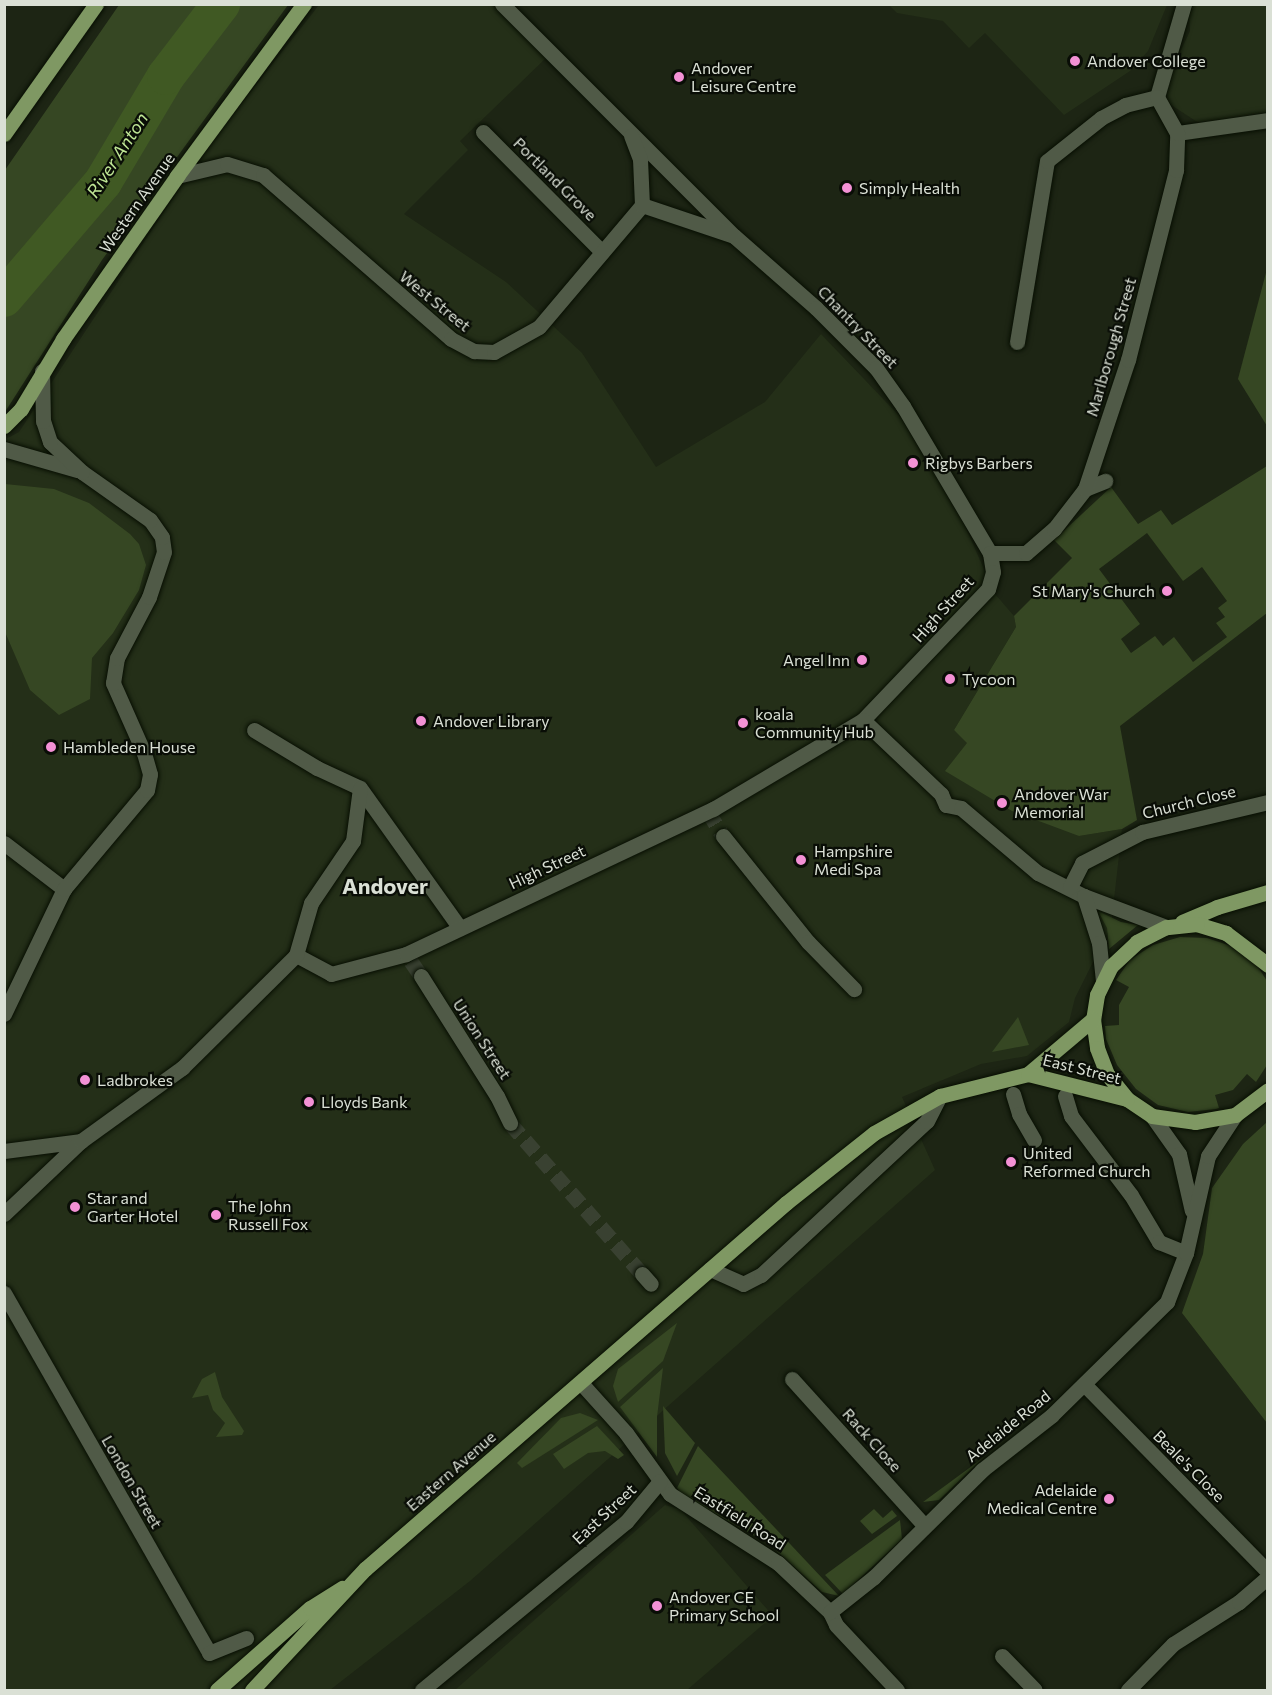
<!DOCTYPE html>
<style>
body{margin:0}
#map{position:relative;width:1272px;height:1695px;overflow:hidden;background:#1d2514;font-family:Commissioner,sans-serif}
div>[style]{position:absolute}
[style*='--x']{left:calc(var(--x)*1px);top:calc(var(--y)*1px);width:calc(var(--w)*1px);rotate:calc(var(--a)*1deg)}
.built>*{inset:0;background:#242f18}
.green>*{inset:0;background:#364723}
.river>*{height:38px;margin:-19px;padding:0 19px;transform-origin:19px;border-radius:19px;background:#405923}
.pedestrian-tunnel>*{height:15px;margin-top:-7.5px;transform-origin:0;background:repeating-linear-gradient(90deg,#394131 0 15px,transparent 0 23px)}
.roads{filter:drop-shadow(0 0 2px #070e02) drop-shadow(0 0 2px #070e02)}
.pedestrian>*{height:15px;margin:-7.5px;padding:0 7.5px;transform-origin:7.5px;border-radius:7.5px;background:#505a47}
.minor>*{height:15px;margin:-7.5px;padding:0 7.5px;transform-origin:7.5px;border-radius:7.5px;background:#505a47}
.primary>*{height:15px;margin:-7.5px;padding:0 7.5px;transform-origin:7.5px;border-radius:7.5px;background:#7f9863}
.dots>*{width:16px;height:16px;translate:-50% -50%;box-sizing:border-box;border:3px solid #090d06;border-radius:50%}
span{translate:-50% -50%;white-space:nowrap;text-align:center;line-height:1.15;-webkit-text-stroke:4.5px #090d06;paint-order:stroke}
.poi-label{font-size:16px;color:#dae0d5}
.left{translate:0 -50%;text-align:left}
.right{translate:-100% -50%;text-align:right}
.street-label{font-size:16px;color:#dae0d5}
.water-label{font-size:18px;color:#bfe695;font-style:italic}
.district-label{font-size:22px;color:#dae0d5;font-weight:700}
.frame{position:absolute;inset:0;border:6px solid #dae0d5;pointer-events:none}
</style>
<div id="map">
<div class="built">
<div style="clip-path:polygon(319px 5px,496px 5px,546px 58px,460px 141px,468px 150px,404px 214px,506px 282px,582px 353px,656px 467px,765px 402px,821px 334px,931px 449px,995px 594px,1014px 616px,1016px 627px,954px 730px,1079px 836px,1122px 829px,1111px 926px,1075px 998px,1069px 1022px,1027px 1056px,981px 1064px,902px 1097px,935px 1170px,470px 1581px,330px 1690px,5px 1690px,4px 440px,19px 432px,204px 151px)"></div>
<div style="clip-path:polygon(889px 5px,1167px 5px,1148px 51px,1130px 71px,1064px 115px,985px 33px,969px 48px,943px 21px,897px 13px)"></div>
<div style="clip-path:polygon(1189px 5px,1267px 5px,1267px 120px,1211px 131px,1159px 97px,1190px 31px)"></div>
<div style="clip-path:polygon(665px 1505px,680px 1509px,773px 1616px,687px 1690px,455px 1690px)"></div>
</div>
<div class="green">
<div style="clip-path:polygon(119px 5px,288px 5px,102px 260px,5px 412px,5px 170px)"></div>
<div style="clip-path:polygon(1267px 269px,1268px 426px,1267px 426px,1238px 379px)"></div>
<div style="clip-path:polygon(evenodd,1267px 466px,1267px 613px,1120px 726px,1137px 820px,1122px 829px,1079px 836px,1012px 811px,945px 771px,967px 743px,954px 730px,1016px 627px,1014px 616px,1072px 558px,1054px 540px,1111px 487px,1138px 524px,1161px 510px,1172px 525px,1267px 466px,1147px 533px,1183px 581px,1202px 567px,1227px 601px,1218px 608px,1225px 617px,1216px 623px,1227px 637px,1193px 662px,1174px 637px,1163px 646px,1155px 636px,1131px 653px,1121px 639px,1140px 624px,1099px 569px,1147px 533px)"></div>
<div style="clip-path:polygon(5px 484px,54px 489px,89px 503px,130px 534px,139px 544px,146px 565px,139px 590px,113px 633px,92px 658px,90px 699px,59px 715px,30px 690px,5px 632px)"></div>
<div style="clip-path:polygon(1098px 911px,1121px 922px,1138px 925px,1109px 949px,1107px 928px)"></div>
<div style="clip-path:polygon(1180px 937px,1207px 938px,1234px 947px,1256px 964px,1267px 981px,1267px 1065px,1256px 1082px,1247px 1074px,1233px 1090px,1215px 1095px,1219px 1108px,1216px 1109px,1188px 1112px,1158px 1105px,1136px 1089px,1117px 1065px,1106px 1039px,1105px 1026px,1119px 1025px,1119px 1005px,1129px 987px,1116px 980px,1130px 960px,1153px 945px)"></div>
<div style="clip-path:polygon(1018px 1017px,1029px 1045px,992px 1052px)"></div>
<div style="clip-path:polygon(1267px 1122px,1267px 1423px,1182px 1313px,1203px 1254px,1212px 1188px,1243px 1144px)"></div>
<div style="clip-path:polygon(677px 1323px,663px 1361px,618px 1402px,613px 1386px,618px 1369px)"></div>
<div style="clip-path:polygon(663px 1368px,657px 1417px,657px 1457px,620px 1407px)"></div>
<div style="clip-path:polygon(215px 1372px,222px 1397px,244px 1431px,242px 1435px,216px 1437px,225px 1423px,213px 1410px,208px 1395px,192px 1398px,202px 1379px)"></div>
<div style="clip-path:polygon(663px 1406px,695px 1443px,677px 1476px,665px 1453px)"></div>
<div style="clip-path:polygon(580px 1413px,598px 1420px,522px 1468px,517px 1463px,561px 1418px)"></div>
<div style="clip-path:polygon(597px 1426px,624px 1455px,618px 1459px,605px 1451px,588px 1453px,564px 1469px,553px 1454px)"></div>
<div style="clip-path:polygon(698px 1446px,839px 1596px,822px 1592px,769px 1544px,682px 1495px,677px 1488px)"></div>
<div style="clip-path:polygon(984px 1457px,939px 1500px,923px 1502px,972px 1466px)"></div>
<div style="clip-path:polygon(874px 1509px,883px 1518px,892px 1510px,897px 1516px,872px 1534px,860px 1521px)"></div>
<div style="clip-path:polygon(900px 1520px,902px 1539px,843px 1594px,825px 1575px)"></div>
</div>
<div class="river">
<div style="--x:4;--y:298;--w:153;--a:-49.5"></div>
<div style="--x:103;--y:182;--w:123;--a:-59.3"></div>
<div style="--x:166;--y:76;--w:91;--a:-52.6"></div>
</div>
<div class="pedestrian-tunnel">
<div style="--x:708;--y:811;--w:29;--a:59"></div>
<div style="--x:411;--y:961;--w:18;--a:56"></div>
<div style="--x:510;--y:1123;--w:201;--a:48.8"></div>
</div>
<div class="roads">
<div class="pedestrian">
<div style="--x:254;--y:730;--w:74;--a:31.1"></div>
<div style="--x:317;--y:768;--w:47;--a:24.9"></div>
<div style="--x:360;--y:788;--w:172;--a:54.5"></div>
<div style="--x:723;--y:836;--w:136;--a:51.3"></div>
<div style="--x:808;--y:942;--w:66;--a:45.6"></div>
<div style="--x:296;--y:955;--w:40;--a:28"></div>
<div style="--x:331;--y:974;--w:78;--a:-14.9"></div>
<div style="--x:406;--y:954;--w:340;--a:-25.3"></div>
<div style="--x:713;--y:809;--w:174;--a:-30.7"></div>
<div style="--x:421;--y:976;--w:142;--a:57.7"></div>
<div style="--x:497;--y:1096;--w:30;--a:64"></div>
<div style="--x:1013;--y:1094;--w:21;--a:73"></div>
<div style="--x:1019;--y:1114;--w:30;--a:60"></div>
<div style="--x:1065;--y:1096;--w:21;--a:73"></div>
<div style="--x:4;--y:1151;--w:78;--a:-7.4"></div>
<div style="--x:4;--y:1214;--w:106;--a:-43.5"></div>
<div style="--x:81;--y:1141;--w:125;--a:-35.9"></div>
<div style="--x:182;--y:1068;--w:161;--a:-44.7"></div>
<div style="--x:296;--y:955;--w:54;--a:-73.9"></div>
<div style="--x:311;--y:903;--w:75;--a:-55.9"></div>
<div style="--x:353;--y:841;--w:53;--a:-82.5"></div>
<div style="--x:642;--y:1274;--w:13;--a:48"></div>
<div style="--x:4;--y:1293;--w:414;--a:60.3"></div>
<div style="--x:209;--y:1653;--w:40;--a:-22"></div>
</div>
<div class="minor">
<div style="--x:502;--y:4;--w:328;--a:45"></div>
<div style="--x:734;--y:236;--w:109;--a:41.3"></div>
<div style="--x:816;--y:308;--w:85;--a:45"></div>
<div style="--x:876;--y:368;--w:47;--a:54.6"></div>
<div style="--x:903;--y:406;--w:171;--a:59.4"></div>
<div style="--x:990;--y:553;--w:19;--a:81"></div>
<div style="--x:993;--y:572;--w:18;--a:106"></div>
<div style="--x:988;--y:589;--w:181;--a:133.7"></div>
<div style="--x:863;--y:720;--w:108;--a:43.5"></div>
<div style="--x:941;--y:794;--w:12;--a:66"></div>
<div style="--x:946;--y:805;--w:15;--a:11"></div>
<div style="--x:961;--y:808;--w:101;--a:40.2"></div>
<div style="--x:1038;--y:873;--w:51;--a:26.6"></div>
<div style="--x:1084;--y:896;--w:88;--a:20.7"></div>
<div style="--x:1157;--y:97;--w:97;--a:-73.8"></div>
<div style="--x:483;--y:132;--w:169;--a:45.2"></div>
<div style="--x:1177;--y:133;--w:92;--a:-8.1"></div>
<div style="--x:177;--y:176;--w:51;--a:-13.5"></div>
<div style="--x:227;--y:164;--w:38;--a:17"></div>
<div style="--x:263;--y:175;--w:249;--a:41.1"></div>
<div style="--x:451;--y:339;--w:26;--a:28"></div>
<div style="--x:474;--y:351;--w:20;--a:3"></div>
<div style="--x:494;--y:352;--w:51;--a:-29.1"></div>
<div style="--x:539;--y:327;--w:160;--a:-49.8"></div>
<div style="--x:642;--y:205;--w:46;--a:-92.5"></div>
<div style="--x:640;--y:159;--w:25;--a:-111"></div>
<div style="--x:642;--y:205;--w:94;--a:18.6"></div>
<div style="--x:1017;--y:342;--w:183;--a:-80.6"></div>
<div style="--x:1047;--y:161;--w:69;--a:-38.5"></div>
<div style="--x:1101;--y:118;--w:27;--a:-28"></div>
<div style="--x:1125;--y:105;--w:33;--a:-14"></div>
<div style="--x:4;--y:449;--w:76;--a:16"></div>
<div style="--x:1085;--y:489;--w:22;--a:-22"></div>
<div style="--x:990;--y:553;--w:36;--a:0"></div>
<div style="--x:1026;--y:553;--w:37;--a:-41"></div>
<div style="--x:1054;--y:529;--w:51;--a:-52.2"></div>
<div style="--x:1085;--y:489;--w:136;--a:-71.6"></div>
<div style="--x:1128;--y:360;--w:196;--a:-75.8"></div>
<div style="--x:1176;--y:170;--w:37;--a:-88"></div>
<div style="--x:1177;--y:133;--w:41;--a:-119.1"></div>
<div style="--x:4;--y:843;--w:76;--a:37.5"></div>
<div style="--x:1070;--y:887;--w:27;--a:-63"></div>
<div style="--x:1082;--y:863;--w:68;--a:-27.3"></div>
<div style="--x:1142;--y:832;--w:130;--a:-13.4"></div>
<div style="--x:1084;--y:896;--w:49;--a:72.3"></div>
<div style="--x:1099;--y:943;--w:38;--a:84"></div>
<div style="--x:4;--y:1014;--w:139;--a:-64.4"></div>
<div style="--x:64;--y:889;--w:129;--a:-50"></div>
<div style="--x:147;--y:790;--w:16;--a:-79"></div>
<div style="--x:150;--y:774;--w:22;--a:-106"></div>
<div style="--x:144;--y:753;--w:77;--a:-113.9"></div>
<div style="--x:113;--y:683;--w:25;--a:-81"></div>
<div style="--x:117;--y:658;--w:69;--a:-62.3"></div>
<div style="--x:149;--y:597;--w:47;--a:-71.6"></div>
<div style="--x:164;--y:552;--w:15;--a:-98"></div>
<div style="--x:162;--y:537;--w:21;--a:-125"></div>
<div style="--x:150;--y:520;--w:83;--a:-144.8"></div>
<div style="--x:82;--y:472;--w:44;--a:-136.8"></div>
<div style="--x:50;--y:442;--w:22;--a:-108"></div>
<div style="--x:43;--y:421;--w:50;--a:-91.1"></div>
<div style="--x:1071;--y:1116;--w:99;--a:52.8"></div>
<div style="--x:1131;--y:1195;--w:55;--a:59.2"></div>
<div style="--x:1159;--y:1242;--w:29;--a:22"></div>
<div style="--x:1152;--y:1116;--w:47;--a:54.6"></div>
<div style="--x:1179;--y:1154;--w:58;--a:77.2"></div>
<div style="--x:710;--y:1269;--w:36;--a:24"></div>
<div style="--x:743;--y:1284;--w:20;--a:-27"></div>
<div style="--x:761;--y:1275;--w:226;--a:-42.9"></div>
<div style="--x:927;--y:1121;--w:28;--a:-63"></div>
<div style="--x:792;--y:1379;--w:197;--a:47.9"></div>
<div style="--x:581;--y:1383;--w:67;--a:48"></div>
<div style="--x:626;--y:1433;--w:75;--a:54.2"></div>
<div style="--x:670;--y:1494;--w:128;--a:32.6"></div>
<div style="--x:778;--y:1563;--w:71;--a:43.3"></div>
<div style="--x:830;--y:1612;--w:14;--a:65"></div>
<div style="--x:836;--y:1625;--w:89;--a:46.8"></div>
<div style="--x:1084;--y:1384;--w:263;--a:45.6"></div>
<div style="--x:830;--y:1612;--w:56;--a:-38.5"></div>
<div style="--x:874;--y:1577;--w:152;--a:-44.7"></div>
<div style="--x:982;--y:1470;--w:88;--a:-38"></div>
<div style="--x:1051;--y:1416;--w:163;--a:-44.5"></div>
<div style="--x:1167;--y:1302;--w:53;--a:-68.8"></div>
<div style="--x:1186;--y:1253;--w:99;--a:-77.2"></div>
<div style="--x:1208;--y:1156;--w:49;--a:-56.6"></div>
<div style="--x:1002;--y:1656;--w:47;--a:45.9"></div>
<div style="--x:422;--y:1690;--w:264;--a:-39.5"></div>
<div style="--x:626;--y:1522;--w:53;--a:-50.3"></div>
<div style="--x:1128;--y:1690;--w:64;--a:-45.6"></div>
<div style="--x:1173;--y:1644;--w:78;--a:-32.5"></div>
<div style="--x:1239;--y:1602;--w:38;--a:-41"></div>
</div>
<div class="primary">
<div style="--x:4;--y:134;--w:159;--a:-54.7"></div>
<div style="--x:4;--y:426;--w:24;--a:-45"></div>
<div style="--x:21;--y:409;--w:82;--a:-59"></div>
<div style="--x:63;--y:339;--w:199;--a:-55"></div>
<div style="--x:177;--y:176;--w:214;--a:-53.6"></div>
<div style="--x:1182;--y:922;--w:38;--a:-23"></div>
<div style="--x:1217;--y:907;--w:53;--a:-16.4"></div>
<div style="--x:1268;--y:965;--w:53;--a:-142.7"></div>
<div style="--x:1226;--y:933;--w:30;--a:-163"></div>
<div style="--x:1197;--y:924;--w:31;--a:174"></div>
<div style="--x:1166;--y:927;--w:33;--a:153"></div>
<div style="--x:1137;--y:942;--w:35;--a:137"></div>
<div style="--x:1111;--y:966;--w:32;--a:116"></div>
<div style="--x:1097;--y:995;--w:24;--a:99"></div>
<div style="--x:1093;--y:1019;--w:29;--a:82"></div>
<div style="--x:1097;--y:1048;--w:28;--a:69"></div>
<div style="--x:1107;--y:1074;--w:32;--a:51"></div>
<div style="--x:1127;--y:1099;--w:30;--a:34"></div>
<div style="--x:1152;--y:1116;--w:43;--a:7.9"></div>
<div style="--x:1195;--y:1122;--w:41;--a:-9.9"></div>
<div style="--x:1235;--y:1115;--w:41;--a:-37.1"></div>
<div style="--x:1028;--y:1074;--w:85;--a:-40.2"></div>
<div style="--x:217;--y:1690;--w:124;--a:-41.4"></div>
<div style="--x:310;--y:1608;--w:38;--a:-32"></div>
<div style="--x:252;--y:1690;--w:166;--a:-47"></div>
<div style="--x:365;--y:1569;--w:558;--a:-41"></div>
<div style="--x:786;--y:1203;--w:112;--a:-38.5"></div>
<div style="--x:874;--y:1133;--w:76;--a:-29.3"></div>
<div style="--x:940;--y:1096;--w:91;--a:-14"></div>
<div style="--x:1028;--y:1074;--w:102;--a:14.2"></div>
</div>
</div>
<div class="dots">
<div style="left:1075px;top:61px;background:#f391d5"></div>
<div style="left:679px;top:77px;background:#f391d5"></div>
<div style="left:847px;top:188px;background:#f391d5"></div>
<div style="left:913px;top:463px;background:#f391d5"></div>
<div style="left:1167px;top:591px;background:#f391d5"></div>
<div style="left:862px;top:660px;background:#f391d5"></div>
<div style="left:950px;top:679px;background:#f391d5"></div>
<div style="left:421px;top:721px;background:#f391d5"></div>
<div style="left:743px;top:723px;background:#f391d5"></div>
<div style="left:51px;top:747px;background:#f391d5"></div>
<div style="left:1002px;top:803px;background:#f391d5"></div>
<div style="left:801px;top:860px;background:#f391d5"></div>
<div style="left:85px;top:1080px;background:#f391d5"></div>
<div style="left:309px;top:1102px;background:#f391d5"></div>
<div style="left:1011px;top:1162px;background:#f391d5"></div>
<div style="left:75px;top:1207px;background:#f391d5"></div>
<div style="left:216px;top:1215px;background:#f391d5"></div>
<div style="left:1109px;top:1499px;background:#f391d5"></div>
<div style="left:657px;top:1606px;background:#f391d5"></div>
</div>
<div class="poi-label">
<span class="left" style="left:1087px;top:61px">Andover College</span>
<span class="left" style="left:691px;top:77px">Andover<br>Leisure Centre</span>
<span class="left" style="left:859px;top:188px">Simply Health</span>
<span class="left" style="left:925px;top:463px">Rigbys Barbers</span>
<span class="right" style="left:1155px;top:591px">St Mary's Church</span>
<span class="right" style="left:850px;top:660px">Angel Inn</span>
<span class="left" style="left:962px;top:679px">Tycoon</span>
<span class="left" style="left:755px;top:723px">koala<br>Community Hub</span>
<span class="left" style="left:433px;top:721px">Andover Library</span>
<span class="left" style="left:63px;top:747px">Hambleden House</span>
<span class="left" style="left:1014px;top:803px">Andover War<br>Memorial</span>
<span class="left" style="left:814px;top:860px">Hampshire<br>Medi Spa</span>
<span class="left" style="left:97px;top:1080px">Ladbrokes</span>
<span class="left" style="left:321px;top:1102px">Lloyds Bank</span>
<span class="left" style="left:1023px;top:1162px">United<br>Reformed Church</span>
<span class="left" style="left:87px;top:1207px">Star and<br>Garter Hotel</span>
<span class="left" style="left:228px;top:1215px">The John<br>Russell Fox</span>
<span class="right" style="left:1097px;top:1499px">Adelaide<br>Medical Centre</span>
<span class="left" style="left:669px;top:1606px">Andover CE<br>Primary School</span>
</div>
<div class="street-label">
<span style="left:555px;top:179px;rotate:45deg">Portland Grove</span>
<span style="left:137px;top:203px;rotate:-55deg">Western Avenue</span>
<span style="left:435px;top:301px;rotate:39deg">West Street</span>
<span style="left:858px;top:327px;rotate:46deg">Chantry Street</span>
<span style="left:1111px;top:347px;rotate:-74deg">Marlborough Street</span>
<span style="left:943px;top:609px;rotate:-48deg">High Street</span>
<span style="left:1189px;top:802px;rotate:-14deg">Church Close</span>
<span style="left:547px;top:867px;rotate:-25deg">High Street</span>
<span style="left:482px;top:1039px;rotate:57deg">Union Street</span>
<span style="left:1082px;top:1069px;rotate:14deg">East Street</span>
<span style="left:1008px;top:1426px;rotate:-39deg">Adelaide Road</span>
<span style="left:872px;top:1440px;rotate:48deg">Rack Close</span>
<span style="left:1189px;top:1466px;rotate:45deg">Beale's Close</span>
<span style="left:451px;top:1471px;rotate:-41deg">Eastern Avenue</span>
<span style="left:132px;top:1482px;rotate:60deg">London Street</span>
<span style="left:604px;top:1514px;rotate:-43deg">East Street</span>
<span style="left:740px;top:1518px;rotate:32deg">Eastfield Road</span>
</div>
<div class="water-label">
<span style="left:117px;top:155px;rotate:-57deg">River Anton</span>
</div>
<div class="district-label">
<span style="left:385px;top:886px">Andover</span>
</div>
<div class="frame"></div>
</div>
